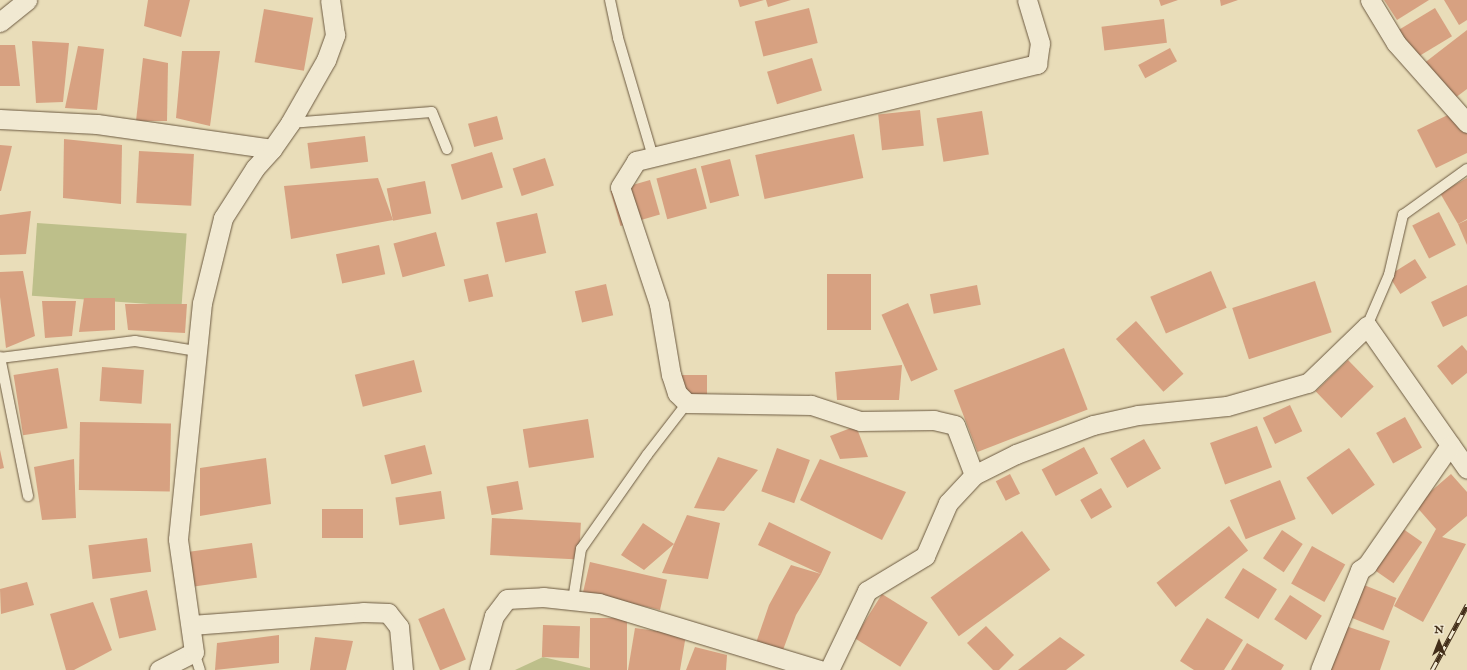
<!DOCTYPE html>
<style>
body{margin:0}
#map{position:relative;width:1467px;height:670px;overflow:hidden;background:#e9ddb9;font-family:"IM FELL English",serif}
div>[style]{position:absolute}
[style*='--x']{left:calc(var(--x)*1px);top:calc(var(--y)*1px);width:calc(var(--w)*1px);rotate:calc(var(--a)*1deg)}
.green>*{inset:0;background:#bdbf8a;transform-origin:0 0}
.building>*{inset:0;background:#d7a181;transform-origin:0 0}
.roads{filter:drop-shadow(0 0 1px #6c5a41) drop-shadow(0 0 1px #6c5a41)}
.service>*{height:10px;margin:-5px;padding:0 5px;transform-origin:5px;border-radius:5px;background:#f1e9d2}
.minor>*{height:19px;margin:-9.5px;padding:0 9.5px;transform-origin:9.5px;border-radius:9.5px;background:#f1e9d2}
.rail>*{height:4.5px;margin-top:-2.25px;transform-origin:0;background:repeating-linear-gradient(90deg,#f1e9d2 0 9px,#422e19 0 18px);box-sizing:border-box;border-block:1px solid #422e19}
span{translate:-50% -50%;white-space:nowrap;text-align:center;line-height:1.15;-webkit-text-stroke:3px #f1e9d2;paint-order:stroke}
.north{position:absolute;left:1419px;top:622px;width:40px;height:40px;-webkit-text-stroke:3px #f1e9d2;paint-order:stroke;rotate:0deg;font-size:11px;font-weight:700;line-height:16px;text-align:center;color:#422e19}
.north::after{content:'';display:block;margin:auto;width:14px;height:18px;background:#422e19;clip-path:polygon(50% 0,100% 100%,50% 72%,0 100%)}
</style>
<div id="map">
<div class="green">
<div style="left:37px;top:223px;width:150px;height:73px;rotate:4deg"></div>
<div style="clip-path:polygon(543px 657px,598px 670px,515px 670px)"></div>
</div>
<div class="building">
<div style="clip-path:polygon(148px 0,190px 0,181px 37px,144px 26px)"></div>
<div style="clip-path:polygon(738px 0,764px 0,740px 7px)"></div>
<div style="clip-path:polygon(766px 0,791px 0,768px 7px)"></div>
<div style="clip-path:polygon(1159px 0,1178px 0,1161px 6px)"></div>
<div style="clip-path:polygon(1220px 0,1238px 0,1221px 6px)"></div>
<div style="clip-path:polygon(1384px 0,1429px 0,1397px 20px)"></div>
<div style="clip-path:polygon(1444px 0,1467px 0,1467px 20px,1459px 25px)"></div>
<div style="left:809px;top:8px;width:36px;height:56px;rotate:76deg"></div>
<div style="left:1435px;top:8px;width:33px;height:43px;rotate:59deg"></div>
<div style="left:264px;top:9px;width:50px;height:54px;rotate:10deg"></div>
<div style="left:1164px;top:19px;width:24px;height:63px;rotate:83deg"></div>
<div style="clip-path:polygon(1467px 30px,1467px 89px,1451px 101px,1423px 64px)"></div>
<div style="clip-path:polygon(32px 41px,69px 43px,63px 102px,36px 103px)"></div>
<div style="clip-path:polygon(0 45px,15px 45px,20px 86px,0 86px)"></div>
<div style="clip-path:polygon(78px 46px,104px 49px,97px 110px,65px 108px)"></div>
<div style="left:1170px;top:48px;width:15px;height:36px;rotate:62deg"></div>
<div style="clip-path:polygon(182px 51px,220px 51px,210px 126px,176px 118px)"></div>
<div style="clip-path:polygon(143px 58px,168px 63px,167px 121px,136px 121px)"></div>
<div style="left:812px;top:58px;width:34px;height:47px;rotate:73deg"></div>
<div style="left:920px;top:110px;width:36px;height:42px;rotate:84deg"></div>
<div style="left:982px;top:111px;width:44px;height:46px;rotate:81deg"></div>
<div style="clip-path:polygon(1456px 111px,1467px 134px,1467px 153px,1436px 168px,1417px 130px)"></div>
<div style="left:497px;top:116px;width:24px;height:30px;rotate:75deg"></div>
<div style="left:854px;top:134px;width:45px;height:101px;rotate:78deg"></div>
<div style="left:365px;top:136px;width:26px;height:58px;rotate:83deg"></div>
<div style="clip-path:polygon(64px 139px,122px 145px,121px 204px,63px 198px)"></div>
<div style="clip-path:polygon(0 145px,12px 146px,1px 191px,0 191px)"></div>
<div style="left:139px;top:151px;width:55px;height:52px;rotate:3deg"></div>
<div style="left:492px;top:152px;width:37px;height:43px;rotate:73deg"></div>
<div style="left:545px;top:158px;width:29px;height:34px;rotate:72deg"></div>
<div style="left:730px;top:159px;width:38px;height:30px;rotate:76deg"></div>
<div style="left:696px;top:168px;width:42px;height:41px;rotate:75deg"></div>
<div style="clip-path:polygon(378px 178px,393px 220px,291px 239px,284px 186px)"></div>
<div style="clip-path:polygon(1467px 178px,1467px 219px,1458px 224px,1440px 193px)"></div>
<div style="left:650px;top:180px;width:36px;height:41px;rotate:74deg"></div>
<div style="left:425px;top:181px;width:33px;height:39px;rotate:79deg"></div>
<div style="clip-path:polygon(31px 211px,26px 254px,0 255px,0 215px)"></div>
<div style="left:1439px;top:212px;width:37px;height:30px;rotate:63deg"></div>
<div style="left:537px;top:213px;width:41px;height:42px;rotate:77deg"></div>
<div style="clip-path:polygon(1467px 220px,1467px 245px,1458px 224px)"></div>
<div style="left:436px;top:232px;width:35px;height:44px;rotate:75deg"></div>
<div style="left:379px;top:245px;width:30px;height:44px;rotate:78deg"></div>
<div style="left:1415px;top:259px;width:22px;height:31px;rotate:58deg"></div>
<div style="clip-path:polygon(23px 271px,35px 336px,6px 348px,0 297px,0 272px)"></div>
<div style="left:1211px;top:271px;width:40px;height:66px;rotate:67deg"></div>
<div style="left:488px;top:274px;width:23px;height:25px;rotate:77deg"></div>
<div style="left:871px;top:274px;width:56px;height:44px;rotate:90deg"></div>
<div style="left:1315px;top:281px;width:54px;height:87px;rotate:72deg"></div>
<div style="left:606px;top:284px;width:32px;height:32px;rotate:77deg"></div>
<div style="left:977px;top:285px;width:20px;height:48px;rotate:79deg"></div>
<div style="clip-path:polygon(1467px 285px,1467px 316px,1443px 327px,1431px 302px)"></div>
<div style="clip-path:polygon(84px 298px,115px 298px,115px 330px,79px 332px)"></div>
<div style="clip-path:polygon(42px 301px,76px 301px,72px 336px,45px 338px)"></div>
<div style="left:908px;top:303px;width:73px;height:29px;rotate:66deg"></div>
<div style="clip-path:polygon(125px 304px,187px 304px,185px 333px,128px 330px)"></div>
<div style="left:1136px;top:321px;width:71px;height:27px;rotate:48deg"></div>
<div style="clip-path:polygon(1462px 345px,1467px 351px,1467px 373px,1452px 385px,1437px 366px)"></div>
<div style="left:1064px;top:348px;width:66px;height:118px;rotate:69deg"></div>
<div style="left:414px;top:360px;width:33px;height:61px;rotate:76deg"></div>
<div style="left:1348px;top:360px;width:37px;height:45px;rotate:46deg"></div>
<div style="clip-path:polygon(902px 365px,899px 400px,837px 400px,835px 372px)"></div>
<div style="left:102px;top:367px;width:42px;height:34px;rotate:4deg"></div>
<div style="left:58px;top:368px;width:61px;height:45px;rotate:81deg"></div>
<div style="left:707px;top:375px;width:31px;height:30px;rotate:90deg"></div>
<div style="left:1290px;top:405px;width:29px;height:30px;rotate:65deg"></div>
<div style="left:1405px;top:417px;width:35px;height:33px;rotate:61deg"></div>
<div style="left:588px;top:419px;width:39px;height:66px;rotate:81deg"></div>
<div style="left:80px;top:422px;width:91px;height:68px;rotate:1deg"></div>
<div style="clip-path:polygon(856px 426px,868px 457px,840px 459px,830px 436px)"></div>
<div style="left:1257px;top:426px;width:44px;height:50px;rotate:70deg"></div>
<div style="left:1144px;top:439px;width:34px;height:39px;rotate:60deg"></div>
<div style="left:425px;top:445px;width:30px;height:42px;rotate:76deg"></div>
<div style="left:1084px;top:447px;width:30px;height:48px;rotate:62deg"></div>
<div style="left:777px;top:448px;width:35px;height:46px;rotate:20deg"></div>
<div style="left:1349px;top:448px;width:45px;height:52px;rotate:55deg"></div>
<div style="clip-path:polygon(0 450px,4px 468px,0 469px)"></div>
<div style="clip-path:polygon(718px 457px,758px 470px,724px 511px,694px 508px)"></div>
<div style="clip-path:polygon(266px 458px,271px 504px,200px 516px,200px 468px)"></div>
<div style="clip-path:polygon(74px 459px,76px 518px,42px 520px,34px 467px)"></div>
<div style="clip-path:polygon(820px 459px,906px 492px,882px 540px,800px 500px)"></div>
<div style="left:1010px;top:474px;width:22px;height:16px;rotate:63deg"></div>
<div style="clip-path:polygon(1451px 474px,1467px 492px,1467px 516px,1442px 537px,1466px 544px,1423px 622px,1394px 606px,1436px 529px,1415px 505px)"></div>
<div style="left:1280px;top:480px;width:42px;height:54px;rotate:68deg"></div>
<div style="left:518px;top:481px;width:29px;height:32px;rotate:80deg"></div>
<div style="left:1101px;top:488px;width:22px;height:24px;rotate:60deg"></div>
<div style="left:441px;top:491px;width:28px;height:46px;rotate:82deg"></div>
<div style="left:363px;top:509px;width:29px;height:41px;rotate:90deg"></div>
<div style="clip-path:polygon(687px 515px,720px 523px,708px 579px,662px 573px,674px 544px,644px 570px,621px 555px,643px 523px,674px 544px)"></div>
<div style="left:492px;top:518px;width:89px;height:37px;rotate:3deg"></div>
<div style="clip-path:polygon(769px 522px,831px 552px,821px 574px,796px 615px,783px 650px,756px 643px,769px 605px,791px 565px,821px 574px,758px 545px)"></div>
<div style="left:1396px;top:524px;width:32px;height:50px;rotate:35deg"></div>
<div style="left:1229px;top:526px;width:31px;height:92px;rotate:52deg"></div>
<div style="left:1282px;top:530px;width:25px;height:34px;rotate:34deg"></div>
<div style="left:1022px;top:531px;width:48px;height:113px;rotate:54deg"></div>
<div style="left:147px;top:538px;width:34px;height:59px;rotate:83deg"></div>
<div style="left:252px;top:543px;width:35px;height:65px;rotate:82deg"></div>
<div style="left:1312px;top:546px;width:38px;height:43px;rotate:29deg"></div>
<div style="left:590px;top:562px;width:79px;height:31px;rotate:13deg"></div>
<div style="left:1243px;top:568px;width:40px;height:35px;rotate:32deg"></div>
<div style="clip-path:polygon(27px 582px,34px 605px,1px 614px,0 589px)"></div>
<div style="left:1364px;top:585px;width:35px;height:35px;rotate:22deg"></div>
<div style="left:147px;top:590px;width:41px;height:38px;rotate:77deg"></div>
<div style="left:882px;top:594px;width:54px;height:52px;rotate:32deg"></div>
<div style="left:1290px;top:595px;width:38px;height:29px;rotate:33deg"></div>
<div style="clip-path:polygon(93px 602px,112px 650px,74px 670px,66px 670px,50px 614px)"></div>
<div style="left:444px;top:608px;width:56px;height:28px;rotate:67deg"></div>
<div style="left:590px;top:618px;width:37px;height:52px"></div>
<div style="clip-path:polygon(1207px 618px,1243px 640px,1224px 670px,1194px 670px,1180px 661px)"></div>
<div style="left:543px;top:625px;width:37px;height:32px;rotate:2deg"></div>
<div style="clip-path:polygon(1343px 625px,1390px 641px,1380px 670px,1327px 670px)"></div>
<div style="clip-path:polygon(986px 626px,1014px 655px,999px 670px,993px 670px,967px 643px)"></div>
<div style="clip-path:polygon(635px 628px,686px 635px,680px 670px,628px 670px)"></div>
<div style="clip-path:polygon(279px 635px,279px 663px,215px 670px,217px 643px)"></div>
<div style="clip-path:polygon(315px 637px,353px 641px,346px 670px,310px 670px)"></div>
<div style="clip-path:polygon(1060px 637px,1085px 655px,1066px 670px,1018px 670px)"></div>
<div style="clip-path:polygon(1247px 643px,1284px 665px,1281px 670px,1231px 670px)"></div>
<div style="clip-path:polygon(695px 647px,727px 655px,726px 670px,686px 670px)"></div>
</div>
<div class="roads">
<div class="service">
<div style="--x:610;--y:0;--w:39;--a:78"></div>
<div style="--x:618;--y:38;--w:124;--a:73.6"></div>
<div style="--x:290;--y:123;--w:142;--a:-4.4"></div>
<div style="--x:432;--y:112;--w:40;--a:68"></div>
<div style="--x:1367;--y:326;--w:56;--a:-66.7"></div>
<div style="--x:1389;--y:275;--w:62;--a:-76.9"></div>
<div style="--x:1403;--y:215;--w:79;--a:-35.7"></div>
<div style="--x:0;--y:357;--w:142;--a:78.6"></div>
<div style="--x:0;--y:358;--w:136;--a:-7.2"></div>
<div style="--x:135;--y:341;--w:63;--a:9.2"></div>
<div style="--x:573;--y:600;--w:52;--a:-81.1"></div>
<div style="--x:581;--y:549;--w:115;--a:-54.9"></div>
<div style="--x:647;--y:455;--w:66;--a:-52.4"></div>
<div style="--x:194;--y:652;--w:19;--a:72"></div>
</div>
<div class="minor">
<div style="--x:1370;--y:0;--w:50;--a:58.8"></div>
<div style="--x:1396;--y:43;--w:107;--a:48.4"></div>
<div style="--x:0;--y:22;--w:35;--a:-39"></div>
<div style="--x:0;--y:119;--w:97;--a:3"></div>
<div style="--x:97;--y:124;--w:177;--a:8.1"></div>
<div style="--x:974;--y:475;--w:53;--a:-110.8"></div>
<div style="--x:955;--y:425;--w:22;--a:-167"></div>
<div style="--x:934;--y:420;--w:74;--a:179.2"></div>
<div style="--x:860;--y:421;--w:52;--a:-161.9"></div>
<div style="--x:811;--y:405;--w:124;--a:-179.1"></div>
<div style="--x:687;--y:403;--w:14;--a:-135"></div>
<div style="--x:677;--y:393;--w:19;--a:-108"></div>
<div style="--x:671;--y:375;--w:72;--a:-99.6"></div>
<div style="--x:659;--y:304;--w:123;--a:-108.4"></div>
<div style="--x:620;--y:187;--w:31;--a:-58"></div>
<div style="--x:636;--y:161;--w:413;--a:-13.6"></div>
<div style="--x:1037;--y:64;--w:21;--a:-82"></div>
<div style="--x:1040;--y:43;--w:45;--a:-106.8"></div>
<div style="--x:191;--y:625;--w:172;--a:-4.3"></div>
<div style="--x:363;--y:612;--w:25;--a:2"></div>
<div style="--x:388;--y:613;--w:18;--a:52"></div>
<div style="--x:399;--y:627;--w:43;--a:84.7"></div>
<div style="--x:159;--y:670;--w:39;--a:-27"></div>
<div style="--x:194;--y:652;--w:114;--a:-98.1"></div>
<div style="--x:178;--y:539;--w:237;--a:-84.2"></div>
<div style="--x:202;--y:303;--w:88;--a:-76.1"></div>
<div style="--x:223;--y:218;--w:59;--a:-57.4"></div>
<div style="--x:255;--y:168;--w:25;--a:-48"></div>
<div style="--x:272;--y:149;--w:32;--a:-55"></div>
<div style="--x:290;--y:123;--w:73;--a:-60.3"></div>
<div style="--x:326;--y:60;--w:27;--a:-70"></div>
<div style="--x:335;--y:35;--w:35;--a:-98"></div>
<div style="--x:479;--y:670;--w:56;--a:-74.5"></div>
<div style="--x:494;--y:616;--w:21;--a:-53"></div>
<div style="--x:507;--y:599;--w:36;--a:-3"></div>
<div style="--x:543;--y:597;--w:56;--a:6.1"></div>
<div style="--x:599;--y:603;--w:231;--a:16.9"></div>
<div style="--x:829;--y:670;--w:88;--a:-64.3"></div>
<div style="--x:867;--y:591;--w:68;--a:-31.1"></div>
<div style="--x:925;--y:556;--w:58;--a:-66.5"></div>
<div style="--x:948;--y:503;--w:38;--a:-47"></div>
<div style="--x:974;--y:475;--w:47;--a:-26.6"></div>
<div style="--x:1016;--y:454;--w:82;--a:-20.6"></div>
<div style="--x:1093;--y:425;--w:46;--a:-12.5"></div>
<div style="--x:1138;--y:415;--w:89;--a:-5.8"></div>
<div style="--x:1227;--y:406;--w:84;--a:-15.9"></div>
<div style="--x:1308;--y:383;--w:82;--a:-44"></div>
<div style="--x:1367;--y:326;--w:174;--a:55"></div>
<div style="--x:1320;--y:670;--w:108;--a:-68.2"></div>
<div style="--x:1360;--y:570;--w:9;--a:-36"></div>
<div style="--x:1367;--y:565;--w:146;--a:-55.3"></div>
</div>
</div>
<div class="rail">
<div style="--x:1432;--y:670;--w:74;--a:-61.7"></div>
</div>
<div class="north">N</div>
</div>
